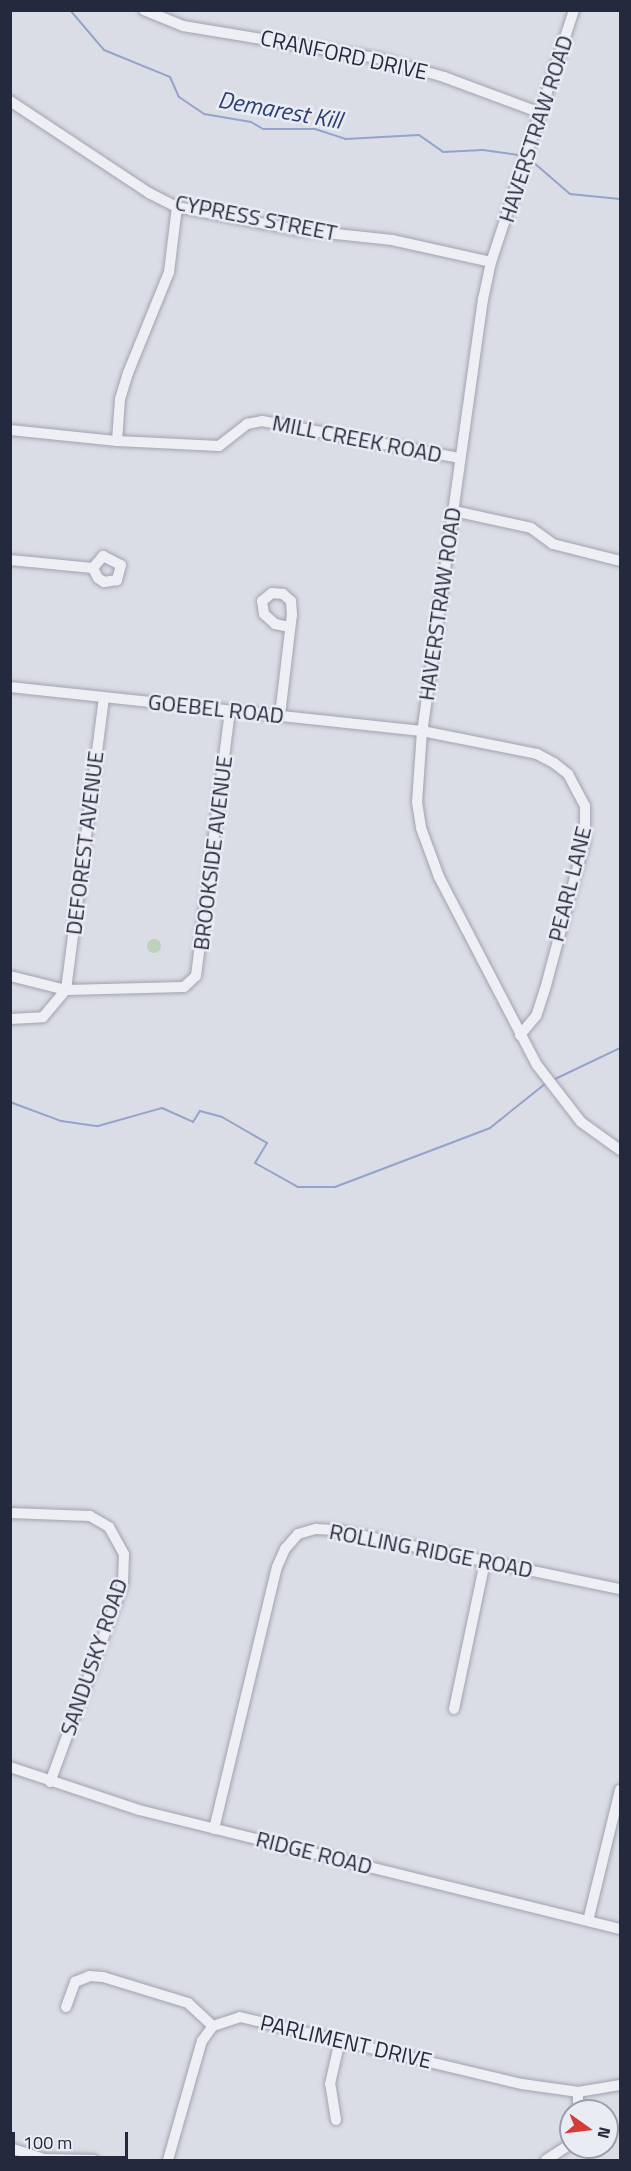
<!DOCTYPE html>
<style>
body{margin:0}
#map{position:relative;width:631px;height:2171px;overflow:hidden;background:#dbdde6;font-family:"Titillium Web",sans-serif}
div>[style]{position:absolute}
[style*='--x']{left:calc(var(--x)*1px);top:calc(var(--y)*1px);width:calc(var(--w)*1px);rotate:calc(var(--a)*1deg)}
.green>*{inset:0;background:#bdd1bb}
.round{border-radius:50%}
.stream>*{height:2px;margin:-1px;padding:0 1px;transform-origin:1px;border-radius:1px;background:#93a3c9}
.roads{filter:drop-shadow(0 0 2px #a0a3b0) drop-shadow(0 0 2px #a0a3b0)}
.minor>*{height:10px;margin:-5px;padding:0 5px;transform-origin:5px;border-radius:5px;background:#eeeff4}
span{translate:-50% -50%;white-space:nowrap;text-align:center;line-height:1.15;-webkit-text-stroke:5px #eaecf4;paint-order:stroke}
.street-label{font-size:22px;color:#24293d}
.water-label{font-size:24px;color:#2d3f72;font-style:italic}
.frame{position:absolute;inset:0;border:12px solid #24293d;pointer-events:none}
.north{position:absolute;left:559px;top:2099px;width:60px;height:60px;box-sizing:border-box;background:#eaecf4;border:2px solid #9b9eab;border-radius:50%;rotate:104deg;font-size:16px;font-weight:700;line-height:24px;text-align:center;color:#24293d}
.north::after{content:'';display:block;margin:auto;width:21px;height:27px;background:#d43e38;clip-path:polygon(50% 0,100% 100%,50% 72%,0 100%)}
.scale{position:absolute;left:12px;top:2132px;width:116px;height:27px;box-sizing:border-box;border:3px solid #24293d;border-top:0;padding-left:8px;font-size:18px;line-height:21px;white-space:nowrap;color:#24293d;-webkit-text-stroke:4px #eaecf4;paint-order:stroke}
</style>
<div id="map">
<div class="green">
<div class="round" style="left:147px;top:939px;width:14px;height:14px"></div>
</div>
<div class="stream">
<div style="--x:70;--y:10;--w:52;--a:49.6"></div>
<div style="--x:104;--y:50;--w:71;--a:22.2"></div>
<div style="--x:170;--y:77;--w:22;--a:66"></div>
<div style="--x:179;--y:97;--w:30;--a:34"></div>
<div style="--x:204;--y:114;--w:48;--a:9.7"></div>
<div style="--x:251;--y:122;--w:14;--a:30"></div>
<div style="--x:263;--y:129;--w:52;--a:0"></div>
<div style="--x:315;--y:129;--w:32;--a:18"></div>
<div style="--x:345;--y:139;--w:74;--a:-3.1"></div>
<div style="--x:419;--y:135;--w:29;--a:35"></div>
<div style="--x:443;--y:152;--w:40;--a:-2.9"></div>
<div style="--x:483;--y:150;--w:37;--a:8"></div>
<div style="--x:533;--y:162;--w:49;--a:40.9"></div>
<div style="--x:570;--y:194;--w:50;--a:5.7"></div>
<div style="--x:553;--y:1080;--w:74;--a:-25.5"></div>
<div style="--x:10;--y:1102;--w:54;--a:20.4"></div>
<div style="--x:61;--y:1121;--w:37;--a:8"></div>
<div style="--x:98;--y:1126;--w:66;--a:-15.7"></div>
<div style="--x:162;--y:1108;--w:34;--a:24"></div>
<div style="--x:193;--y:1122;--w:13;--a:-58"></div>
<div style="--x:200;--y:1111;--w:23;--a:15"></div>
<div style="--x:222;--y:1117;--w:52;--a:30"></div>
<div style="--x:267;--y:1143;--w:23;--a:121"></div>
<div style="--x:255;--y:1163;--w:49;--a:29.2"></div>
<div style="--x:298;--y:1187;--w:37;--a:0"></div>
<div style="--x:335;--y:1187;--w:166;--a:-20.8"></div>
<div style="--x:490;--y:1128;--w:70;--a:-38.7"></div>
</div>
<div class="roads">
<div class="minor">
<div style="--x:144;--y:10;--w:42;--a:22.3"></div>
<div style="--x:183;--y:26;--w:197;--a:9.4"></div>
<div style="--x:377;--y:58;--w:70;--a:15.8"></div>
<div style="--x:444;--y:77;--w:103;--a:20.4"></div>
<div style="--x:574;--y:10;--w:265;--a:108.2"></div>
<div style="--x:491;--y:262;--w:38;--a:102"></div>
<div style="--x:483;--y:299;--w:436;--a:98"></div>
<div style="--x:422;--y:731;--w:71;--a:94"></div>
<div style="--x:417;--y:802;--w:26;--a:81"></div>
<div style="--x:421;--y:828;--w:52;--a:69.8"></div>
<div style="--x:439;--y:877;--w:212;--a:62.5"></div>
<div style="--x:537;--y:1065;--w:72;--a:52.3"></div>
<div style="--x:581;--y:1122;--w:48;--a:35.7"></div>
<div style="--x:10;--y:101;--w:167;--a:33.5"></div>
<div style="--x:149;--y:193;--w:31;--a:27"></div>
<div style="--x:177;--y:207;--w:123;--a:10.8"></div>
<div style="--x:298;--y:230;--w:95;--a:6.1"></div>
<div style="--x:392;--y:240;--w:101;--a:12.5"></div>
<div style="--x:10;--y:430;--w:108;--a:5.9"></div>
<div style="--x:117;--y:441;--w:102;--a:2.8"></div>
<div style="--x:219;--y:446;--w:36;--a:-38"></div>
<div style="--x:247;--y:424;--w:15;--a:-11"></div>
<div style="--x:262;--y:421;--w:200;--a:10.6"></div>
<div style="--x:117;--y:441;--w:42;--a:-85.9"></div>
<div style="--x:120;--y:399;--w:27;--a:-73"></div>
<div style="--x:128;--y:373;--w:109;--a:-67.9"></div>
<div style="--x:169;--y:272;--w:65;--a:-83"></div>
<div style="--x:454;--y:511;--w:79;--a:12.4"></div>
<div style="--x:531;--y:528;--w:27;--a:36"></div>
<div style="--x:553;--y:544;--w:69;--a:14.2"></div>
<div style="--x:103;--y:556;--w:20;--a:27"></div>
<div style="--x:121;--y:565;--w:16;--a:105"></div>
<div style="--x:117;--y:580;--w:13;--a:171"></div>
<div style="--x:104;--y:582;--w:7;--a:-146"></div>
<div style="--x:98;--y:578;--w:11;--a:-117"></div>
<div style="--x:93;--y:568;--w:16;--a:-50"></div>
<div style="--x:10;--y:560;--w:83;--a:5.5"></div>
<div style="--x:10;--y:687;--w:414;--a:6.1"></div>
<div style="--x:422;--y:731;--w:117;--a:11.3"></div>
<div style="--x:537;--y:754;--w:19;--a:28"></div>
<div style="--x:554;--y:763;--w:18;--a:38"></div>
<div style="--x:568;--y:774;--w:36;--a:62"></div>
<div style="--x:585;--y:806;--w:34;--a:90"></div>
<div style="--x:585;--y:840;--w:154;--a:105"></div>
<div style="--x:545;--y:989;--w:28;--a:108"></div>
<div style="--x:536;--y:1016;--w:25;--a:130"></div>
<div style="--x:280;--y:715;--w:101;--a:-83.2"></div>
<div style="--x:292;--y:615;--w:14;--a:-94"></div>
<div style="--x:291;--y:601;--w:11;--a:-139"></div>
<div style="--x:283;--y:594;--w:11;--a:-175"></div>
<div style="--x:272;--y:593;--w:13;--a:141"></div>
<div style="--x:262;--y:601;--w:13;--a:81"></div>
<div style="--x:264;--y:614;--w:15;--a:42"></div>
<div style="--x:275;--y:624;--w:14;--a:12"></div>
<div style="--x:10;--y:976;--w:58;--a:14"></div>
<div style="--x:66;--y:990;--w:118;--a:-1.5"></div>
<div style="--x:184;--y:987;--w:16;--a:-43"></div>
<div style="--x:196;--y:976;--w:266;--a:-82.7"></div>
<div style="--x:10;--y:1019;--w:33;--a:-3"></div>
<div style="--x:43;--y:1017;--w:35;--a:-50"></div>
<div style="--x:66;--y:990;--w:295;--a:-82.6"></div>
<div style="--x:10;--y:1513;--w:80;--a:2.1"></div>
<div style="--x:90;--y:1516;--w:22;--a:30"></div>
<div style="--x:109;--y:1527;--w:31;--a:61"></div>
<div style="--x:124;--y:1554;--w:30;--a:92"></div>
<div style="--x:123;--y:1584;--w:211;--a:110.2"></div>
<div style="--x:454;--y:1709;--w:150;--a:-78.1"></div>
<div style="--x:10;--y:1767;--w:136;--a:18.4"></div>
<div style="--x:139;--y:1810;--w:496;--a:13.9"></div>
<div style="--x:214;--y:1829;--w:269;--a:-76.5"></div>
<div style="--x:277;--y:1567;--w:20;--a:-66"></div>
<div style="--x:285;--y:1549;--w:20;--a:-49"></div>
<div style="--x:298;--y:1534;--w:19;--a:-16"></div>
<div style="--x:316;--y:1529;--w:19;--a:3"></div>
<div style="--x:335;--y:1530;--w:291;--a:11.7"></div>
<div style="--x:588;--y:1921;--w:135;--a:-76.3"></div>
<div style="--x:66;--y:2007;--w:27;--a:-70"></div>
<div style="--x:75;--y:1982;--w:16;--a:-22"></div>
<div style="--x:90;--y:1976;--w:13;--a:4"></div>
<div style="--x:103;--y:1977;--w:89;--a:17"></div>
<div style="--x:188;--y:2003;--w:34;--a:43"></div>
<div style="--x:578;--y:2092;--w:19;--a:90"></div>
<div style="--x:336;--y:2120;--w:36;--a:-99"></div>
<div style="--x:330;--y:2084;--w:45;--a:-77.2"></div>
<div style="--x:10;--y:2148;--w:35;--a:18"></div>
<div style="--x:43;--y:2159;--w:51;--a:1.1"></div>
<div style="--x:168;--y:2160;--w:124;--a:-74.1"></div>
<div style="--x:202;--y:2041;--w:19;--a:-54"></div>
<div style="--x:213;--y:2026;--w:28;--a:-18"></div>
<div style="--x:240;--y:2017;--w:290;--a:13.4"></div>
<div style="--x:522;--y:2084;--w:57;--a:8.1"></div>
<div style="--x:578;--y:2092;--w:43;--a:-9.5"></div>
<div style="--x:546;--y:2160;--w:30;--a:-33"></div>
</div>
</div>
<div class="street-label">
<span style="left:344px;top:55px;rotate:12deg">CRANFORD DRIVE</span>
<span style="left:536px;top:129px;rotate:-72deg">HAVERSTRAW ROAD</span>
<span style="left:256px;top:218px;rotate:11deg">CYPRESS STREET</span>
<span style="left:357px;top:439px;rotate:11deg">MILL CREEK ROAD</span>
<span style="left:440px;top:604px;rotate:-82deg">HAVERSTRAW ROAD</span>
<span style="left:216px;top:709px;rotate:6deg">GOEBEL ROAD</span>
<span style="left:85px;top:843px;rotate:-83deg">DEFOREST AVENUE</span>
<span style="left:213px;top:853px;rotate:-83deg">BROOKSIDE AVENUE</span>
<span style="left:570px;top:884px;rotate:-76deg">PEARL LANE</span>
<span style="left:431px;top:1551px;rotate:11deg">ROLLING RIDGE ROAD</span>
<span style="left:94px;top:1657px;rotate:-71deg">SANDUSKY ROAD</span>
<span style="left:314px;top:1853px;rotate:14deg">RIDGE ROAD</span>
<span style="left:346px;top:2042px;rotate:13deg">PARLIMENT DRIVE</span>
</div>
<div class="water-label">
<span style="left:280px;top:110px;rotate:10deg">Demarest Kill</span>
</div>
<div class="frame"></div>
<div class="north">N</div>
<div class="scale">100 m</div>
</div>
